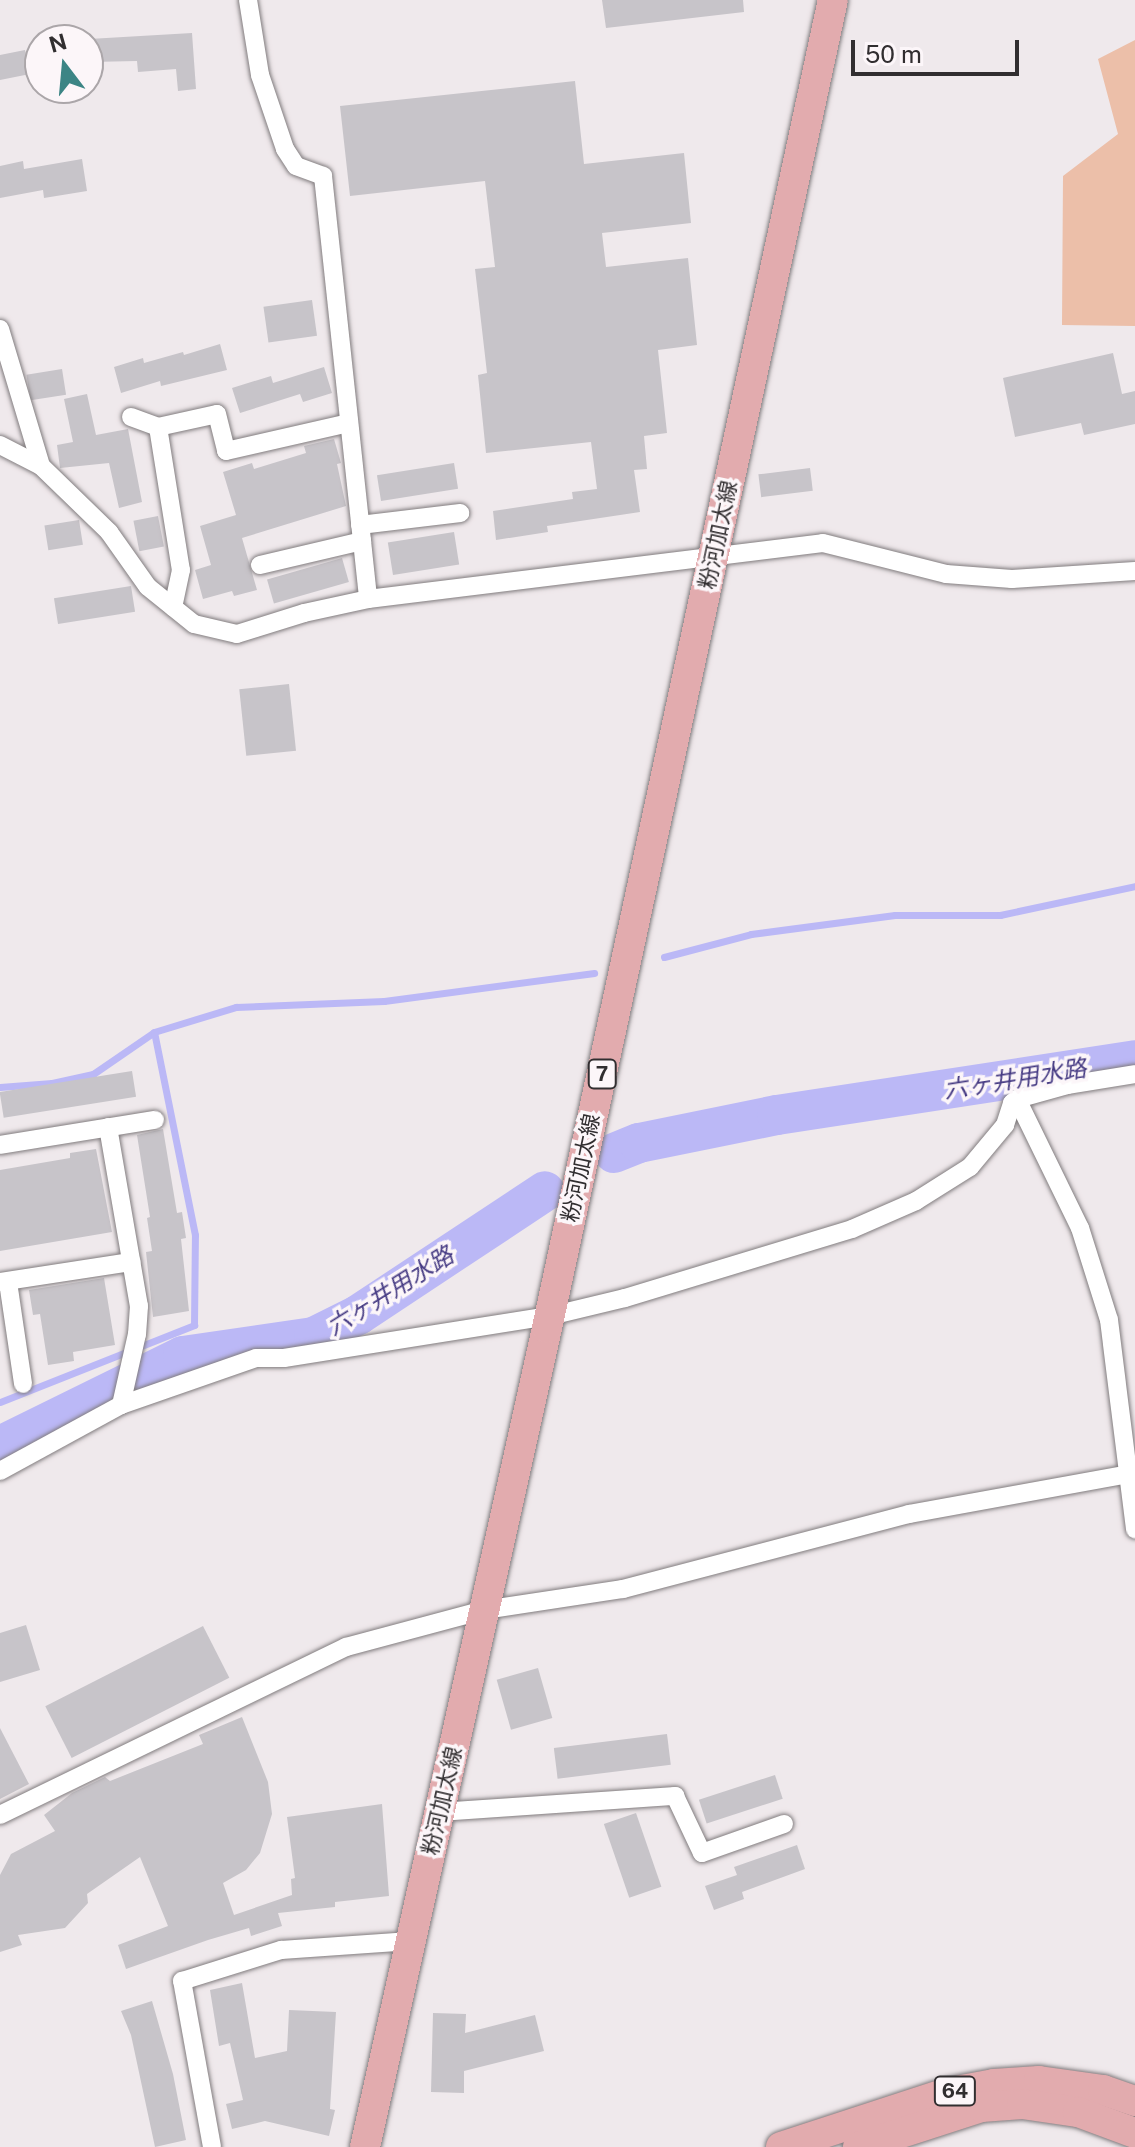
<!DOCTYPE html>
<meta charset="utf-8">
<style>
body{margin:0}
#map{position:relative;width:1135px;height:2147px;overflow:hidden;background:#efe9ec;font-family:"Public Sans","Noto Sans JP",sans-serif}
div>[style]{position:absolute}
[style*='--x']{left:calc(var(--x)*1px);top:calc(var(--y)*1px);width:calc(var(--w)*1px);rotate:calc(var(--a)*1deg)}
.green>*{inset:0;background:#ecbfa9}
.stream>*{height:7px;margin:-3.5px;padding:0 3.5px;transform-origin:3.5px;border-radius:3.5px;background:#bbb8f6}
.river>*{height:40px;margin:-20px;padding:0 20px;transform-origin:20px;border-radius:20px;background:#bbb8f6}
.building>*{inset:0;background:#c7c4c9;transform-origin:0 0}
.roads{filter:drop-shadow(0 0 2px #817c7e) drop-shadow(0 0 2px #817c7e)}
.minor>*{height:18px;margin:-9px;padding:0 9px;transform-origin:9px;border-radius:9px;background:#fff}
.primary>*{height:30px;margin:-15px;padding:0 15px;transform-origin:15px;border-radius:15px;background:#e2abae}
span{translate:-50% -50%;white-space:nowrap;text-align:center;line-height:1.15;-webkit-text-stroke:7px #fcf6f9;paint-order:stroke}
.shield-label span{padding:2px 6px;background:#fcf6f9;border:2px solid;border-radius:6px;-webkit-text-stroke-width:0}
.shield-label{font-size:20px;color:#312e30;font-weight:700}
.street-label{font-size:22px;color:#312e30}
.water-label{font-size:24px;color:#453a83;font-style:italic}
.north{position:absolute;left:24px;top:24px;width:80px;height:80px;box-sizing:border-box;background:#fcf6f9;border:2px solid #aba6a9;border-radius:50%;rotate:344deg;font-size:22px;font-weight:700;line-height:32px;text-align:center;color:#312e30}
.north::after{content:'';display:block;margin:auto;width:28px;height:36px;background:#3c8585;clip-path:polygon(50% 0,100% 100%,50% 72%,0 100%)}
.scale{position:absolute;left:851px;top:40px;width:168px;height:36px;box-sizing:border-box;border:4px solid #312e30;border-top:0;padding-left:10px;font-size:24px;line-height:28px;white-space:nowrap;color:#312e30;-webkit-text-stroke:6px #fcf6f9;paint-order:stroke}
</style>
<div id="map">
<div class="green">
<div style="clip-path:polygon(1135px 40px,1135px 326px,1062px 325px,1063px 176px,1118px 134px,1098px 59px)"></div>
</div>
<div class="stream">
<div style="--x:664;--y:957;--w:90;--a:-14.8"></div>
<div style="--x:751;--y:934;--w:145;--a:-7.5"></div>
<div style="--x:895;--y:915;--w:105;--a:0"></div>
<div style="--x:1000;--y:915;--w:138;--a:-12.1"></div>
<div style="--x:0;--y:1087;--w:52;--a:-4.4"></div>
<div style="--x:52;--y:1083;--w:42;--a:-12.4"></div>
<div style="--x:93;--y:1074;--w:74;--a:-34.5"></div>
<div style="--x:154;--y:1032;--w:86;--a:-17"></div>
<div style="--x:236;--y:1007;--w:148;--a:-2.3"></div>
<div style="--x:384;--y:1001;--w:212;--a:-7.6"></div>
<div style="--x:0;--y:1402;--w:209;--a:-21.6"></div>
<div style="--x:194;--y:1325;--w:90;--a:-89.4"></div>
<div style="--x:195;--y:1235;--w:207;--a:-101.4"></div>
</div>
<div class="river">
<div style="--x:614;--y:1153;--w:27;--a:-22"></div>
<div style="--x:639;--y:1143;--w:141;--a:-11.5"></div>
<div style="--x:777;--y:1115;--w:362;--a:-8.7"></div>
<div style="--x:0;--y:1446;--w:204;--a:-26.2"></div>
<div style="--x:183;--y:1356;--w:132;--a:-8.3"></div>
<div style="--x:314;--y:1337;--w:49;--a:-26.6"></div>
<div style="--x:358;--y:1315;--w:224;--a:-33.5"></div>
</div>
<div class="building">
<div style="clip-path:polygon(602px 0,743px 0,744px 12px,606px 28px)"></div>
<div style="clip-path:polygon(192px 33px,196px 89px,178px 91px,176px 69px,138px 72px,137px 61px,90px 62px,89px 39px)"></div>
<div style="clip-path:polygon(25px 50px,30px 74px,0 80px,0 55px)"></div>
<div style="clip-path:polygon(575px 81px,584px 164px,684px 153px,691px 223px,602px 233px,606px 267px,688px 258px,697px 345px,658px 350px,667px 433px,644px 436px,647px 469px,634px 470px,640px 512px,547px 526px,548px 532px,496px 540px,493px 511px,573px 499px,572px 492px,597px 489px,591px 442px,486px 453px,478px 375px,487px 373px,475px 269px,495px 267px,485px 181px,350px 196px,340px 106px)"></div>
<div style="clip-path:polygon(82px 159px,87px 191px,44px 198px,43px 190px,0 198px,0 166px,23px 161px,24px 169px)"></div>
<div style="left:312px;top:300px;width:36px;height:49px;rotate:82deg"></div>
<div style="clip-path:polygon(220px 344px,227px 370px,161px 386px,160px 381px,121px 393px,114px 367px,143px 358px,144px 363px,183px 352px,184px 355px)"></div>
<div style="clip-path:polygon(1113px 353px,1122px 394px,1135px 391px,1135px 424px,1084px 435px,1081px 423px,1015px 437px,1003px 378px)"></div>
<div style="clip-path:polygon(324px 367px,332px 393px,303px 402px,300px 394px,240px 413px,232px 388px,271px 376px,273px 383px)"></div>
<div style="left:62px;top:369px;width:26px;height:36px;rotate:81deg"></div>
<div style="clip-path:polygon(87px 394px,96px 435px,128px 429px,142px 502px,119px 508px,109px 463px,60px 468px,57px 445px,73px 442px,64px 399px)"></div>
<div style="clip-path:polygon(334px 439px,341px 463px,337px 464px,346px 506px,242px 538px,257px 590px,234px 596px,232px 591px,203px 599px,195px 570px,211px 565px,200px 526px,236px 515px,223px 472px,252px 463px,254px 469px,306px 453px,304px 446px)"></div>
<div style="left:454px;top:463px;width:26px;height:78px;rotate:81deg"></div>
<div style="left:810px;top:468px;width:23px;height:52px;rotate:83deg"></div>
<div style="left:158px;top:516px;width:31px;height:25px;rotate:79deg"></div>
<div style="left:79px;top:520px;width:25px;height:35px;rotate:81deg"></div>
<div style="left:454px;top:532px;width:33px;height:67px;rotate:81deg"></div>
<div style="left:342px;top:558px;width:25px;height:78px;rotate:74deg"></div>
<div style="left:131px;top:586px;width:26px;height:78px;rotate:81deg"></div>
<div style="left:289px;top:684px;width:67px;height:50px;rotate:84deg"></div>
<div style="left:132px;top:1071px;width:26px;height:134px;rotate:81deg"></div>
<div style="clip-path:polygon(163px 1129px,177px 1213px,182px 1212px,186px 1238px,181px 1239px,189px 1311px,153px 1317px,146px 1252px,152px 1251px,147px 1218px,150px 1217px,137px 1135px)"></div>
<div style="clip-path:polygon(96px 1149px,112px 1232px,0 1251px,0 1170px,70px 1158px,70px 1153px)"></div>
<div style="clip-path:polygon(104px 1278px,115px 1345px,73px 1352px,74px 1361px,48px 1365px,40px 1314px,33px 1315px,29px 1290px)"></div>
<div style="clip-path:polygon(26px 1625px,40px 1670px,0 1682px,0 1633px)"></div>
<div style="left:203px;top:1626px;width:58px;height:177px;rotate:63deg"></div>
<div style="left:538px;top:1668px;width:52px;height:43px;rotate:74deg"></div>
<div style="clip-path:polygon(242px 1717px,268px 1782px,272px 1814px,260px 1853px,246px 1870px,223px 1883px,234px 1915px,292px 1895px,291px 1879px,295px 1878px,287px 1817px,382px 1804px,389px 1896px,335px 1902px,335px 1907px,278px 1913px,282px 1926px,251px 1936px,249px 1928px,208px 1940px,126px 1969px,118px 1945px,168px 1926px,140px 1857px,87px 1894px,88px 1903px,65px 1928px,18px 1935px,22px 1945px,0 1952px,0 1875px,11px 1854px,55px 1831px,44px 1815px,72px 1793px,105px 1777px,110px 1781px,203px 1744px,199px 1735px)"></div>
<div style="clip-path:polygon(0 1728px,29px 1784px,0 1799px)"></div>
<div style="left:667px;top:1734px;width:31px;height:114px;rotate:83deg"></div>
<div style="left:775px;top:1775px;width:25px;height:80px;rotate:72deg"></div>
<div style="left:636px;top:1813px;width:78px;height:34px;rotate:71deg"></div>
<div style="clip-path:polygon(797px 1845px,805px 1869px,742px 1892px,744px 1899px,714px 1910px,705px 1886px,737px 1875px,734px 1867px)"></div>
<div style="clip-path:polygon(242px 1983px,255px 2058px,287px 2051px,289px 2010px,336px 2012px,330px 2109px,335px 2110px,329px 2136px,265px 2121px,232px 2129px,226px 2104px,243px 2100px,230px 2043px,219px 2046px,210px 1990px)"></div>
<div style="clip-path:polygon(152px 2001px,173px 2074px,186px 2140px,155px 2147px,131px 2035px,121px 2011px)"></div>
<div style="clip-path:polygon(433px 2013px,466px 2014px,465px 2033px,535px 2015px,544px 2051px,464px 2071px,464px 2093px,431px 2092px)"></div>
</div>
<div class="roads">
<div class="minor">
<div style="--x:248;--y:0;--w:76;--a:80.9"></div>
<div style="--x:260;--y:75;--w:78;--a:71.3"></div>
<div style="--x:285;--y:149;--w:20;--a:57"></div>
<div style="--x:296;--y:166;--w:29;--a:20"></div>
<div style="--x:323;--y:176;--w:425;--a:83.9"></div>
<div style="--x:0;--y:329;--w:143;--a:73.3"></div>
<div style="--x:131;--y:417;--w:29;--a:20"></div>
<div style="--x:158;--y:427;--w:60;--a:-12.4"></div>
<div style="--x:217;--y:414;--w:38;--a:76"></div>
<div style="--x:226;--y:451;--w:126;--a:-12.8"></div>
<div style="--x:158;--y:427;--w:145;--a:80.9"></div>
<div style="--x:181;--y:570;--w:38;--a:102"></div>
<div style="--x:0;--y:445;--w:46;--a:27.1"></div>
<div style="--x:41;--y:466;--w:95;--a:44.1"></div>
<div style="--x:109;--y:532;--w:67;--a:54.7"></div>
<div style="--x:148;--y:587;--w:59;--a:38.8"></div>
<div style="--x:194;--y:624;--w:44;--a:13.1"></div>
<div style="--x:237;--y:634;--w:70;--a:-17.4"></div>
<div style="--x:304;--y:613;--w:66;--a:-12.3"></div>
<div style="--x:368;--y:599;--w:458;--a:-7"></div>
<div style="--x:823;--y:543;--w:127;--a:14.1"></div>
<div style="--x:946;--y:574;--w:66;--a:4.3"></div>
<div style="--x:1012;--y:579;--w:123;--a:-3.7"></div>
<div style="--x:360;--y:525;--w:101;--a:-6.8"></div>
<div style="--x:260;--y:565;--w:105;--a:-13.2"></div>
<div style="--x:1017;--y:1099;--w:144;--a:64"></div>
<div style="--x:1080;--y:1228;--w:96;--a:72.5"></div>
<div style="--x:1109;--y:1320;--w:211;--a:82.9"></div>
<div style="--x:108;--y:1127;--w:182;--a:80.2"></div>
<div style="--x:139;--y:1306;--w:28;--a:94"></div>
<div style="--x:137;--y:1334;--w:73;--a:102.7"></div>
<div style="--x:0;--y:1145;--w:157;--a:-9.2"></div>
<div style="--x:0;--y:1282;--w:133;--a:-8.7"></div>
<div style="--x:8;--y:1282;--w:103;--a:81.6"></div>
<div style="--x:0;--y:1471;--w:138;--a:-28.6"></div>
<div style="--x:121;--y:1405;--w:143;--a:-19.2"></div>
<div style="--x:256;--y:1358;--w:28;--a:0"></div>
<div style="--x:284;--y:1358;--w:269;--a:-9"></div>
<div style="--x:550;--y:1316;--w:77;--a:-13.5"></div>
<div style="--x:625;--y:1298;--w:237;--a:-16.9"></div>
<div style="--x:852;--y:1229;--w:70;--a:-23.6"></div>
<div style="--x:916;--y:1201;--w:64;--a:-32.2"></div>
<div style="--x:970;--y:1167;--w:55;--a:-50.2"></div>
<div style="--x:1005;--y:1125;--w:23;--a:-72"></div>
<div style="--x:1012;--y:1103;--w:6;--a:-39"></div>
<div style="--x:1017;--y:1099;--w:53;--a:-15.4"></div>
<div style="--x:1068;--y:1085;--w:68;--a:-9.3"></div>
<div style="--x:439;--y:1812;--w:237;--a:-3.9"></div>
<div style="--x:675;--y:1796;--w:63;--a:64.7"></div>
<div style="--x:702;--y:1853;--w:87;--a:-19.5"></div>
<div style="--x:0;--y:1815;--w:385;--a:-25.9"></div>
<div style="--x:346;--y:1647;--w:143;--a:-15"></div>
<div style="--x:484;--y:1610;--w:141;--a:-8.6"></div>
<div style="--x:623;--y:1589;--w:296;--a:-14.7"></div>
<div style="--x:909;--y:1514;--w:230;--a:-10.3"></div>
<div style="--x:212;--y:2147;--w:169;--a:-100.2"></div>
<div style="--x:182;--y:1981;--w:104;--a:-17.4"></div>
<div style="--x:281;--y:1950;--w:130;--a:-4"></div>
</div>
<div class="primary">
<div style="--x:365;--y:2147;--w:839;--a:-77.47"></div>
<div style="--x:547;--y:1328;--w:1358;--a:-77.85"></div>
<div style="--x:781;--y:2147;--w:174;--a:-18.1"></div>
<div style="--x:946;--y:2093;--w:49;--a:-10.6"></div>
<div style="--x:994;--y:2084;--w:45;--a:-3.8"></div>
<div style="--x:1039;--y:2081;--w:65;--a:8"></div>
<div style="--x:1103;--y:2090;--w:34;--a:19"></div>
<div style="--x:858;--y:2147;--w:129;--a:-18"></div>
<div style="--x:981;--y:2107;--w:41;--a:-4.2"></div>
<div style="--x:1022;--y:2104;--w:57;--a:8.1"></div>
<div style="--x:1078;--y:2112;--w:61;--a:20.2"></div>
</div>
</div>
<div class="shield-label">
<span style="left:602px;top:1074px">7</span>
<span style="left:955px;top:2091px">64</span>
</div>
<div class="street-label">
<span style="left:718px;top:535px;rotate:-78deg">粉河加太線</span>
<span style="left:581px;top:1168px;rotate:-78deg">粉河加太線</span>
<span style="left:442px;top:1801px;rotate:-77deg">粉河加太線</span>
</div>
<div class="water-label">
<span style="left:1015px;top:1079px;rotate:-9deg">六ヶ井用水路</span>
<span style="left:390px;top:1291px;rotate:-32deg">六ヶ井用水路</span>
</div>
<div class="north">N</div>
<div class="scale">50 m</div>
</div>
